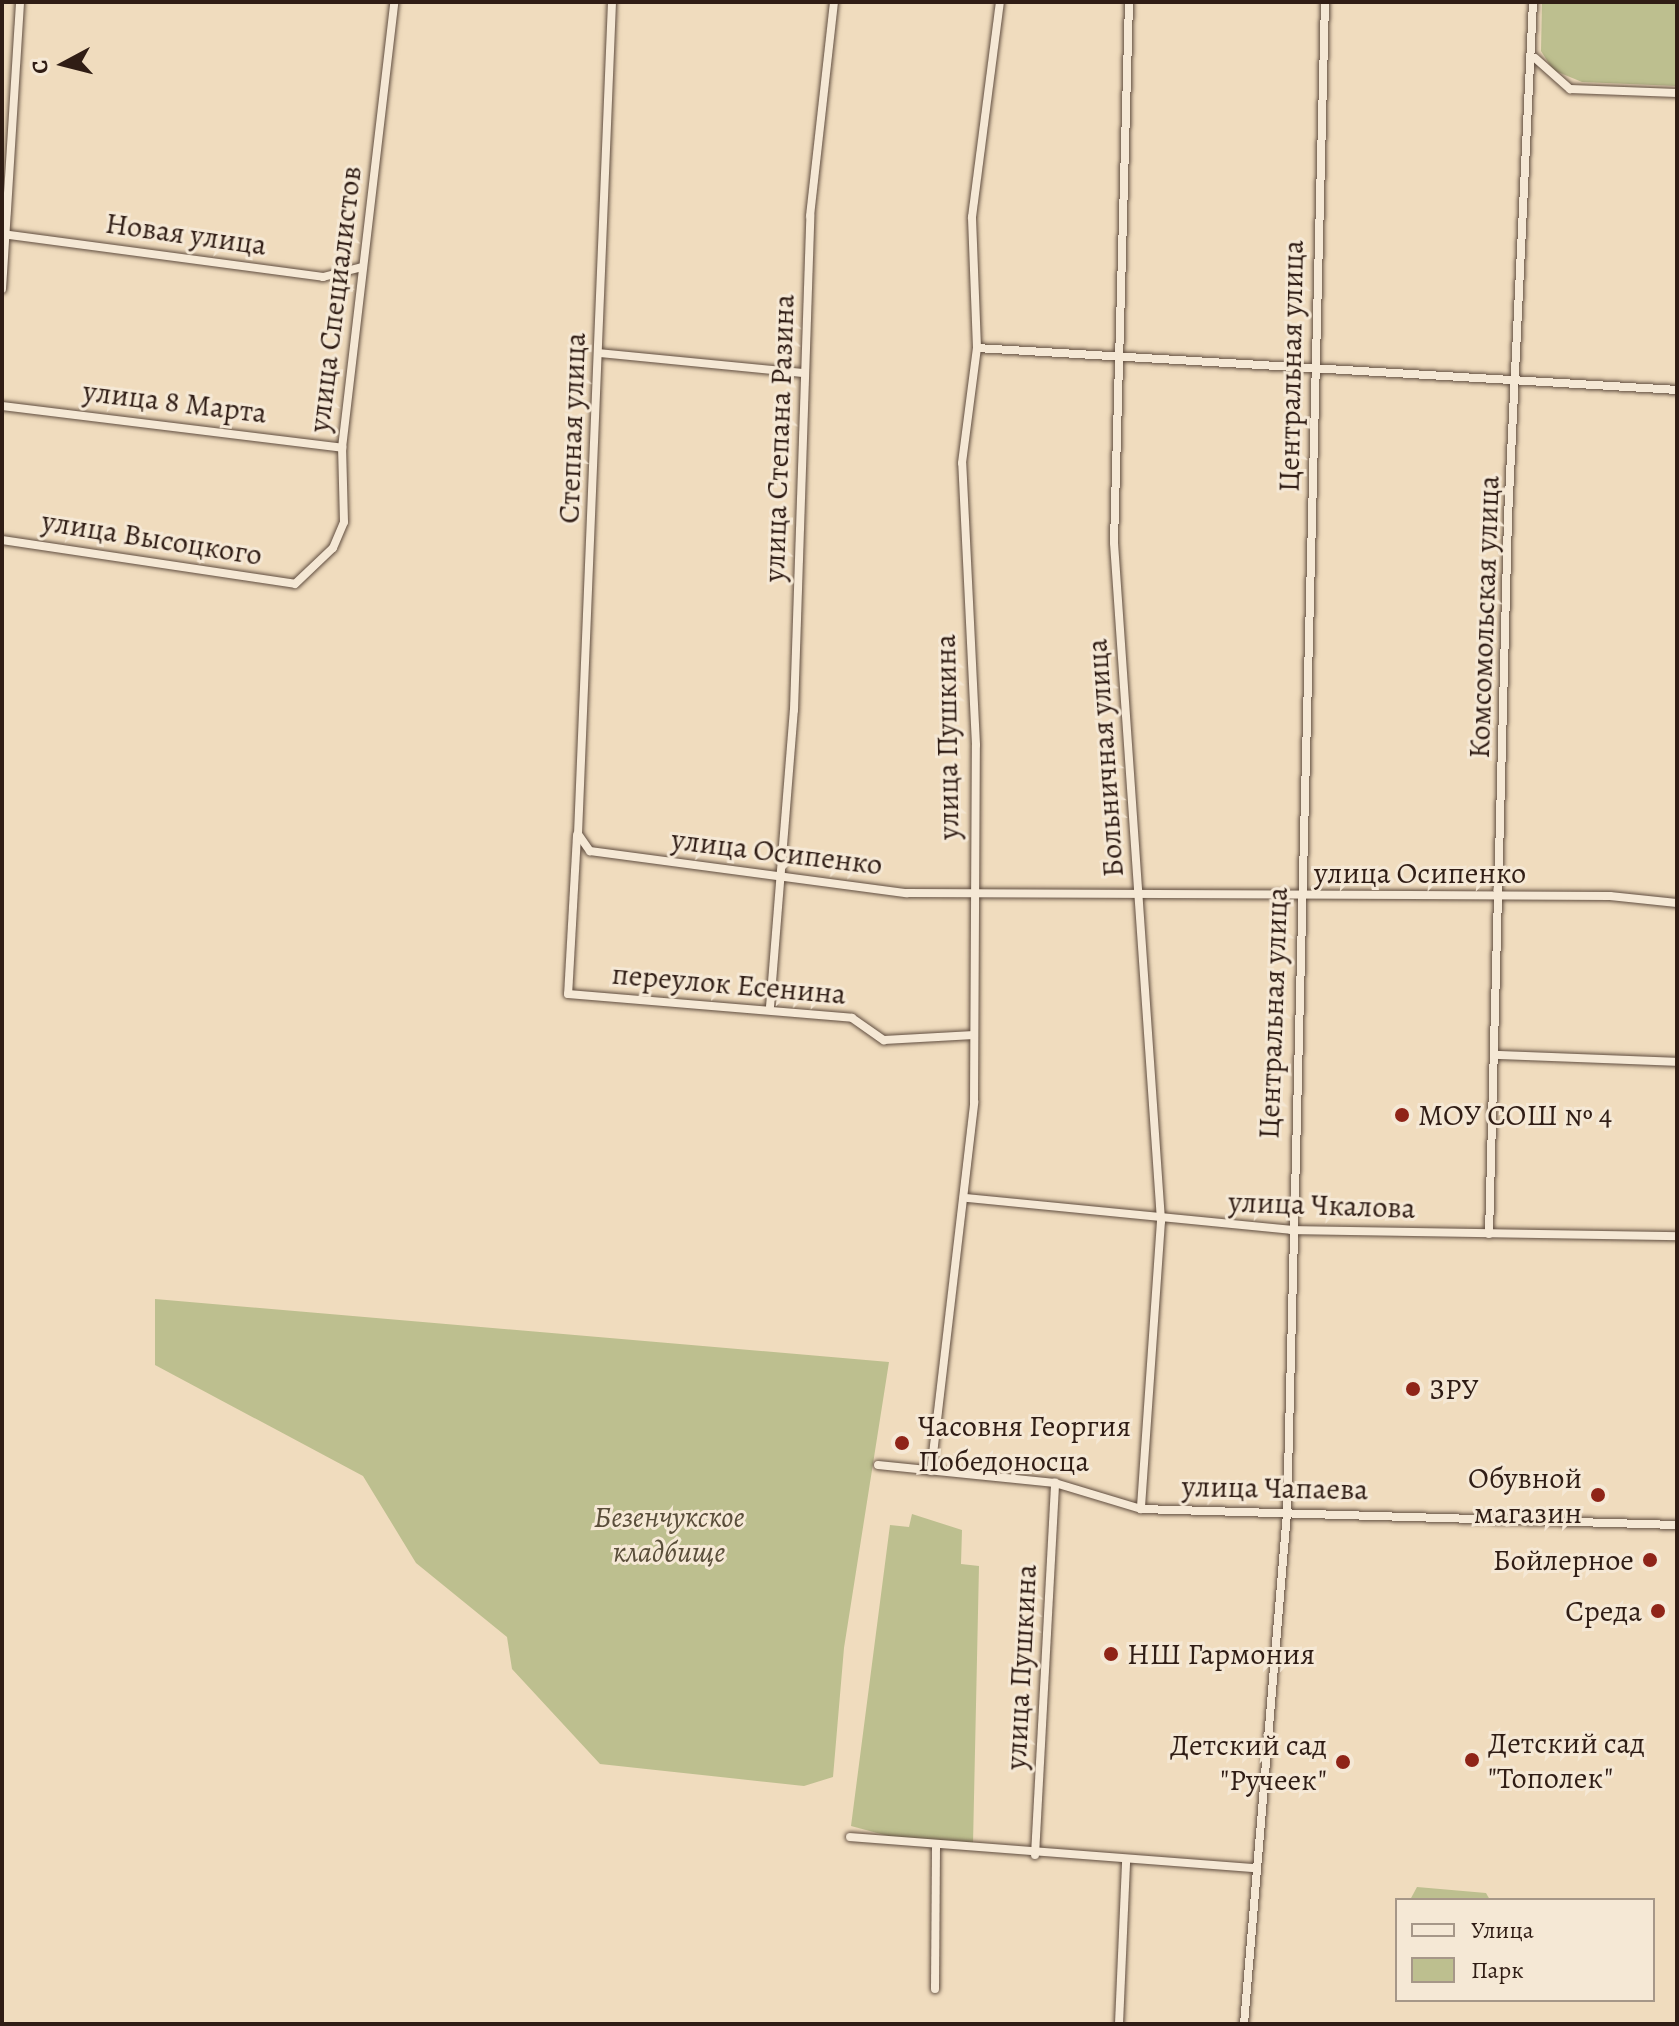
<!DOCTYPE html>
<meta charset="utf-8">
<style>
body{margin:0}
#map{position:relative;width:1679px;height:2026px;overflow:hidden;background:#f0dcbe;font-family:Alegreya,serif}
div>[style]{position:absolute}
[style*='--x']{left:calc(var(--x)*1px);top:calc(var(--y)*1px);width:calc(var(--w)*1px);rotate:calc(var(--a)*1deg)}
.green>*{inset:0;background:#bdbf8f}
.roads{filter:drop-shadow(0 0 2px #604d3f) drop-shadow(0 0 2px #604d3f)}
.street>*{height:8px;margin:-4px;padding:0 4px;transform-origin:4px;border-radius:4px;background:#f5e8d5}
.dots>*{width:22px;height:22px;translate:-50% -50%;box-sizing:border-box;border:4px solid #f5e8d5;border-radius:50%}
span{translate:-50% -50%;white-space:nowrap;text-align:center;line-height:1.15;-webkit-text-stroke:6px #f5e8d5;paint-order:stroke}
.street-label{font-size:30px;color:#301d15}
.poi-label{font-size:30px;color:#301d15}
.left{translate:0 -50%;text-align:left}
.right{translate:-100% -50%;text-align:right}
.park-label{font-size:30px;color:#5a4e3a;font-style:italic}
.frame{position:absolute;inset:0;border:4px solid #301d15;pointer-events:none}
.legend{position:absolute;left:1395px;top:1898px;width:260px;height:104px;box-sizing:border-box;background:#f5e8d5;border:2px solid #a69788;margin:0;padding:10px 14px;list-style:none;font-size:24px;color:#301d15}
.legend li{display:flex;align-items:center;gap:16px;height:40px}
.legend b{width:40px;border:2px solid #a69788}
.north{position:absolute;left:24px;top:24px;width:80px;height:80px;-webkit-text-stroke:6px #f5e8d5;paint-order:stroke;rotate:263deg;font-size:22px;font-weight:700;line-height:32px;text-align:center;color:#301d15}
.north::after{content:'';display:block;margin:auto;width:28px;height:36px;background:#301d15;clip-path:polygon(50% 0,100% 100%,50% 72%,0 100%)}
</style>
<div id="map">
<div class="green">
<div style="clip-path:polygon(1542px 2px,1677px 2px,1677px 86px,1582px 82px,1553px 70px,1541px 51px)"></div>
<div style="clip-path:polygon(155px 1299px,889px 1362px,844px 1648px,833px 1777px,804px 1786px,600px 1764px,512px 1669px,507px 1637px,416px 1563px,363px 1476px,155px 1365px)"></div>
<div style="clip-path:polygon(912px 1514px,962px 1530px,961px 1564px,979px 1566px,973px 1844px,911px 1842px,851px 1826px,890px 1525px,909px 1527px)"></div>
<div style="clip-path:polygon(1417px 1887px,1486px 1893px,1490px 1900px,1410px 1900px)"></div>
</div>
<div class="roads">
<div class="street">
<div style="--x:612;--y:2;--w:833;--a:92.34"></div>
<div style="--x:578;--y:834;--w:21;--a:55"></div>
<div style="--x:590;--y:851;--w:319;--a:7.6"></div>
<div style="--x:906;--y:893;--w:704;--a:0.24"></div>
<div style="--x:1610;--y:896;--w:67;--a:6"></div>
<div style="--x:1129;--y:2;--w:541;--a:91.59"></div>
<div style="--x:1114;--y:543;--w:680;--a:86.03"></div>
<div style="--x:1161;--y:1221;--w:289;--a:94"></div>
<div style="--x:1535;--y:58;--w:47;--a:41.5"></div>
<div style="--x:1570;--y:89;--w:107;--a:2.1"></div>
<div style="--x:2;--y:234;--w:324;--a:7.6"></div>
<div style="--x:323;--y:277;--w:40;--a:-14.4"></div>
<div style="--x:2;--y:289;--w:288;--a:-86.4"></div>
<div style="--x:977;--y:348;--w:701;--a:3.43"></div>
<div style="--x:599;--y:353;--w:206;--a:5.6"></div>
<div style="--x:2;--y:406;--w:343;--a:7"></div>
<div style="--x:2;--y:540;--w:296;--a:8.5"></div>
<div style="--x:295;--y:584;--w:52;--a:-43.5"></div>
<div style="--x:333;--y:548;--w:28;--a:-67"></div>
<div style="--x:344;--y:522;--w:74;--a:-91.5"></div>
<div style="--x:342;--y:448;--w:449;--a:-83.3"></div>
<div style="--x:577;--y:835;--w:159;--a:93.2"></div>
<div style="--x:568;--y:994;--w:285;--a:4.8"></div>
<div style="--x:852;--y:1018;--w:39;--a:35"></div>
<div style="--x:884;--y:1040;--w:90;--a:-3.2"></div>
<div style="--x:770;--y:1007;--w:298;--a:-85.4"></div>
<div style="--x:794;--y:710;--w:494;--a:-88.1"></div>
<div style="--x:810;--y:216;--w:215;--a:-83.6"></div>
<div style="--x:1497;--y:1055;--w:180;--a:2.2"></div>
<div style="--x:967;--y:1198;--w:326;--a:5.6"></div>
<div style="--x:1291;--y:1230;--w:386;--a:0.9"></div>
<div style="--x:1489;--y:1234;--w:717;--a:-88.48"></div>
<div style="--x:1508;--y:517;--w:516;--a:-87.22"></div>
<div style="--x:878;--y:1465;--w:178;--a:5.8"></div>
<div style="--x:1055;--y:1483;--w:90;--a:16.8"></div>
<div style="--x:1141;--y:1509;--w:536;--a:1.71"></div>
<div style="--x:931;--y:1471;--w:371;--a:-83.3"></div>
<div style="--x:974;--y:1103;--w:358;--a:-89.7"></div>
<div style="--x:976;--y:745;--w:282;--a:-92.8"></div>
<div style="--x:962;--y:463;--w:116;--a:-82.6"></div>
<div style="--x:977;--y:348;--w:131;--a:-92.2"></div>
<div style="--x:972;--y:217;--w:217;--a:-82.6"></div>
<div style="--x:850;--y:1837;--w:406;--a:4.4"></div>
<div style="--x:1035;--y:1855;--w:373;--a:-86.9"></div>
<div style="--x:935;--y:1989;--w:141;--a:-89.6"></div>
<div style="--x:1119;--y:2024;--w:163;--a:-87.5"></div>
<div style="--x:1244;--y:2024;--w:513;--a:-85.19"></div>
<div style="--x:1287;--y:1513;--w:1511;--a:-88.56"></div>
</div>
</div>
<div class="dots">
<div style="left:1402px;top:1115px;background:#8f2418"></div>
<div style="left:1413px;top:1389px;background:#8f2418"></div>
<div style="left:902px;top:1443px;background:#8f2418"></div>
<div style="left:1598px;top:1495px;background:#8f2418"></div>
<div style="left:1650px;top:1560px;background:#8f2418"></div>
<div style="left:1658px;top:1611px;background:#8f2418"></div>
<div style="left:1111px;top:1654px;background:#8f2418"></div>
<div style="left:1472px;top:1760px;background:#8f2418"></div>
<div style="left:1343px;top:1762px;background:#8f2418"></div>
</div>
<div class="street-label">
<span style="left:186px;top:234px;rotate:8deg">Новая улица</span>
<span style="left:335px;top:299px;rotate:-83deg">улица Специалистов</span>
<span style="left:1291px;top:366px;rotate:-89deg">Центральная улица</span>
<span style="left:175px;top:402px;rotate:7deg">улица 8 Марта</span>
<span style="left:572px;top:428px;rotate:-88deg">Степная улица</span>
<span style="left:779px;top:438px;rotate:-88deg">улица Степана Разина</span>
<span style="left:152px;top:538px;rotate:9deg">улица Высоцкого</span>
<span style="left:1484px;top:617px;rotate:-88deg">Комсомольская улица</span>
<span style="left:947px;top:737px;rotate:-91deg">улица Пушкина</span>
<span style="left:1105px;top:758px;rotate:-94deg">Больничная улица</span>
<span style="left:777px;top:852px;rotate:7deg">улица Осипенко</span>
<span style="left:1420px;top:873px">улица Осипенко</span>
<span style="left:729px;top:984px;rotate:5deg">переулок Есенина</span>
<span style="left:1273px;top:1013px;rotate:-88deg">Центральная улица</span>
<span style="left:1322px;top:1205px;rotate:2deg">улица Чкалова</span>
<span style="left:1275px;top:1488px;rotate:1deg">улица Чапаева</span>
<span style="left:1021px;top:1667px;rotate:-87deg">улица Пушкина</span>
</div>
<div class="poi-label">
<span class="left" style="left:1418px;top:1115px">МОУ СОШ № 4</span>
<span class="left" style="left:1429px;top:1389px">ЗРУ</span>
<span class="left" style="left:918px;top:1443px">Часовня Георгия<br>Победоносца</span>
<span class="right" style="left:1582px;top:1495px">Обувной<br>магазин</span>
<span class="right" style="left:1634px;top:1560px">Бойлерное</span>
<span class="right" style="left:1642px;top:1611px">Среда</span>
<span class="left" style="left:1127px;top:1654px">НШ Гармония</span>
<span class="left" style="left:1488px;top:1760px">Детский сад<br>"Тополек"</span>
<span class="right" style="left:1327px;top:1762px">Детский сад<br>"Ручеек"</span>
</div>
<div class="park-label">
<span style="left:669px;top:1534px">Безенчукское<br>кладбище</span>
</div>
<div class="frame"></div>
<ul class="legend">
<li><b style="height:10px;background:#f5e8d5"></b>Улица</li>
<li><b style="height:22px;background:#bdbf8f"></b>Парк</li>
</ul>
<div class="north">С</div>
</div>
